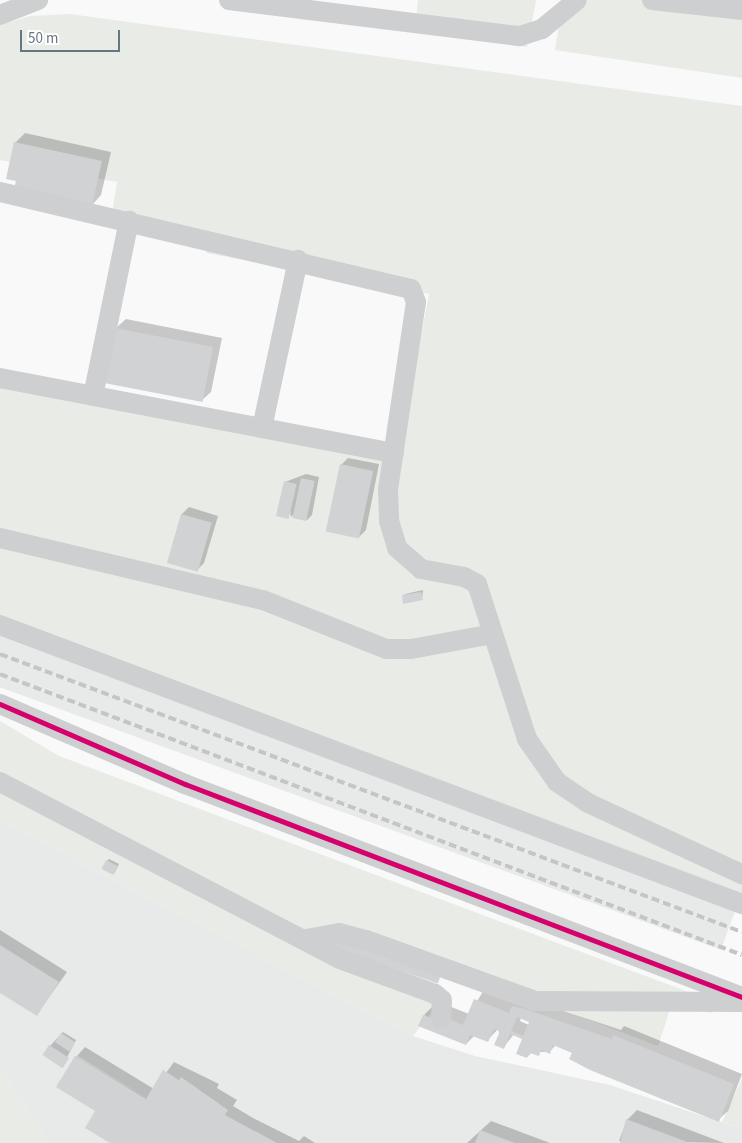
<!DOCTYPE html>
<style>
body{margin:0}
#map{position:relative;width:742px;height:1143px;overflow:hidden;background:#f9f9f9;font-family:"Source Sans 3",sans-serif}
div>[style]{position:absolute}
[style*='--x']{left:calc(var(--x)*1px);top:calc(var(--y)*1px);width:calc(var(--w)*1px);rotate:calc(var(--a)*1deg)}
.built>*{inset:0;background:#e8e9e9;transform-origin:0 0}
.green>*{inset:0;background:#e8ebe6}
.shadow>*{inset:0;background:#0003}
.building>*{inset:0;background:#d0d2d3;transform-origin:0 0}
.minor>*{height:20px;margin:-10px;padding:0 10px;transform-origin:10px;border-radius:10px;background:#cecfd0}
.rail>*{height:4px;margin-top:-2px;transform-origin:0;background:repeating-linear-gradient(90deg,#c3c5c6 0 8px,transparent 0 12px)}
.cycleway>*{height:5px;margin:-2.5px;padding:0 2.5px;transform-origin:2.5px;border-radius:2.5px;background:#d6006c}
span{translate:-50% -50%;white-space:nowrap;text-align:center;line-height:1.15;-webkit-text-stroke:5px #fff;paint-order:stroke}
.scale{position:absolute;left:20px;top:30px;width:100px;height:22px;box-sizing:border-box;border:2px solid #657683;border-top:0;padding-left:6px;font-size:15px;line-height:18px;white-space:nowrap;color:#657683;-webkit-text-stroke:4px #fff;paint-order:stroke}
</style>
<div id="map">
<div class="built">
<div style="left:0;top:615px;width:792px;height:68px;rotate:20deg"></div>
<div style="clip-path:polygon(0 821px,413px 1036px,475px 1056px,610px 1085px,742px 1129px,742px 1143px,49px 1143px,0 1068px)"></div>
</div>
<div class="green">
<div style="clip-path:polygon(418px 0,536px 0,527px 47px,415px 30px)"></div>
<div style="clip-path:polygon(563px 0,742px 0,742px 78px,555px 50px)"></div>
<div style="clip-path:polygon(70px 14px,742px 106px,742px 891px,0 615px,0 386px,398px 458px,429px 294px,206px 253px,209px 238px,111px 220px,117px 182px,0 160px,0 25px,30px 16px)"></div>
<div style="clip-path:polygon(0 721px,59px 756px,715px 1002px,712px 1013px,673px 1000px,658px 1046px,352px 929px,441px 1000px,413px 1036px,0 821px)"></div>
<div style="clip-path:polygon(0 1068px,49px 1143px,0 1143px)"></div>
<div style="clip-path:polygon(742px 1079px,742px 1129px,722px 1122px)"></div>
</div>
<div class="shadow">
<div style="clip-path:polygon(25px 133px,111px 152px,101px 195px,92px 205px,18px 180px,15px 143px)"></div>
<div style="clip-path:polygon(126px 319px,222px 338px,211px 392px,201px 401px,116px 328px)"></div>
<div style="clip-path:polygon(348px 458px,379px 464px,366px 530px,359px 537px,341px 465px)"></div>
<div style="clip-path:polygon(306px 474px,319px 477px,312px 515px,307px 520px,296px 512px,291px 517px,285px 482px)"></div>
<div style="clip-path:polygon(189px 507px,218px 516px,204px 563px,197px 570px,168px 562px,182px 514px)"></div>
<div style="clip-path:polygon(423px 590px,422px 599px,403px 596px,405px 594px)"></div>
<div style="clip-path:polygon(109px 859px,119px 864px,114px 874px,107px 861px)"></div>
<div style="clip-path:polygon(0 930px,67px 972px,37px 1014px,0 991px)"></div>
<div style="clip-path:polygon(evenodd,484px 990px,522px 997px,621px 1030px,624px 1026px,742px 1074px,728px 1111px,718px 1120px,556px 1045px,549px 1052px,532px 1052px,527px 1057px,524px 1038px,514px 1034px,503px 1048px,498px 1029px,488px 1040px,475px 1035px,466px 1044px,424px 1015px,433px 1006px,444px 1004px,469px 1014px,484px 990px,521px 1017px,531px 1021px,529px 1025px,520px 1021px,521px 1017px)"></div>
<div style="clip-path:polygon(63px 1032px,76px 1040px,62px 1067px,50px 1046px)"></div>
<div style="clip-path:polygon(85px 1047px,154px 1089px,174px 1062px,219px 1084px,217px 1088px,237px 1100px,233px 1106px,253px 1118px,299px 1141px,304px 1136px,315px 1143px,113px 1143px,97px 1110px,57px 1086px,76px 1056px,152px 1101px,77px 1056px)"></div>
<div style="clip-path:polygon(637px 1110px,724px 1143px,619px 1141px,627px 1120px)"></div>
<div style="clip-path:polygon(491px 1121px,550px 1143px,467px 1143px)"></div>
</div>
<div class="building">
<div style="clip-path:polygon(14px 142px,102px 161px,92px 206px,14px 189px,16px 181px,6px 179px)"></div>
<div style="left:115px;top:328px;width:100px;height:56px;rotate:11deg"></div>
<div style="left:340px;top:464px;width:34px;height:69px;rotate:12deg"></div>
<div style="left:301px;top:478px;width:14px;height:41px;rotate:12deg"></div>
<div style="left:284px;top:481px;width:13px;height:36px;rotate:13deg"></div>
<div style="left:181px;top:514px;width:32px;height:51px;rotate:16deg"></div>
<div style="clip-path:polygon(421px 592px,423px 600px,403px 604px,402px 595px)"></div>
<div style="left:106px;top:860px;width:13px;height:10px;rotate:27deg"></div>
<div style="left:333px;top:938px;width:114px;height:9px;rotate:19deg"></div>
<div style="clip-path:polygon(0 945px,59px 982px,37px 1016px,0 993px)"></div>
<div style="clip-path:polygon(evenodd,474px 999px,509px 1013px,512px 1006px,522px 1008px,612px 1039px,613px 1035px,734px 1084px,719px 1122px,590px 1070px,569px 1059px,572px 1053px,553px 1045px,550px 1054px,541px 1050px,539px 1056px,530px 1053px,527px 1058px,516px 1054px,522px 1039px,510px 1034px,504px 1049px,494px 1045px,500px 1031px,494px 1029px,488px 1042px,470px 1035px,466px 1045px,418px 1026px,423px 1015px,431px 1018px,433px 1013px,463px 1025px,474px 999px,517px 1017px,529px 1022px,523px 1036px,511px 1031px,517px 1017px)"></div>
<div style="left:61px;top:1033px;width:17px;height:11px;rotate:33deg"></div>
<div style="left:49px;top:1045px;width:24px;height:12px;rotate:33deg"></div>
<div style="clip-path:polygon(75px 1056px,146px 1099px,163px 1070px,179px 1080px,181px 1077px,228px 1110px,225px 1115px,277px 1143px,110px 1143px,85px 1128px,95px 1111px,56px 1087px)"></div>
<div style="clip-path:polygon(626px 1119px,690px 1143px,620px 1143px)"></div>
<div style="clip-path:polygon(480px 1130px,515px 1143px,475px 1143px)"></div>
</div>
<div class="minor">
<div style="--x:229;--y:0;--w:293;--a:7.1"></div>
<div style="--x:520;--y:36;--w:23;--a:-18"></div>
<div style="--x:542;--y:29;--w:45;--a:-39.6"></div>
<div style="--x:652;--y:0;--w:91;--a:6.3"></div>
<div style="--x:0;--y:15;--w:41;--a:-21.5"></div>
<div style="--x:0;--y:192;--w:422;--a:13.3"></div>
<div style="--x:411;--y:289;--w:14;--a:69"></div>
<div style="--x:416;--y:302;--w:189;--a:98.5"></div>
<div style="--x:388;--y:489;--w:32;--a:88"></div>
<div style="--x:389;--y:521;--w:28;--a:73"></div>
<div style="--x:397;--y:548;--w:32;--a:41"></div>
<div style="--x:421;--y:569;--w:44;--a:10.5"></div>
<div style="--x:464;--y:577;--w:15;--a:28"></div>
<div style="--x:477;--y:584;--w:163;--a:72.1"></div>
<div style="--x:527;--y:739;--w:52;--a:55.1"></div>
<div style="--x:557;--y:782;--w:37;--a:34"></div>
<div style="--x:588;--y:803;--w:170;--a:24.8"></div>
<div style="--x:0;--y:378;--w:401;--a:10.8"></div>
<div style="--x:93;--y:396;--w:179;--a:-78.4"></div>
<div style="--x:262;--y:428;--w:172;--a:-77.9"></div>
<div style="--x:0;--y:538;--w:270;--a:13.3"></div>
<div style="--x:263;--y:600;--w:132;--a:21.7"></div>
<div style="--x:386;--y:649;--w:25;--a:0"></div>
<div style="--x:411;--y:649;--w:83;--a:-10.4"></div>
<div style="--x:0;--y:625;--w:793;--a:20.61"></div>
<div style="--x:0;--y:704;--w:202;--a:23.4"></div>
<div style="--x:185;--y:784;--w:596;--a:20.93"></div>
<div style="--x:0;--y:782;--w:383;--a:27.5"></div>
<div style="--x:340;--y:959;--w:101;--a:20.2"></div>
<div style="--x:435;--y:994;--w:9;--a:41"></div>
<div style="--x:442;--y:1000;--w:18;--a:93"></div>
<div style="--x:306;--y:939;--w:34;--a:-10"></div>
<div style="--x:339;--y:933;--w:28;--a:15"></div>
<div style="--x:366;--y:940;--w:180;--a:19.8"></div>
<div style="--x:535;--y:1001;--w:207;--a:0.3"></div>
</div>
<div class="rail">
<div style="--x:0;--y:654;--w:792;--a:20.54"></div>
<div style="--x:0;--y:674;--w:793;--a:20.74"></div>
</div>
<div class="cycleway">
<div style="--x:0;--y:704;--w:202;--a:23.4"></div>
<div style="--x:185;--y:784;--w:596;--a:20.93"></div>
</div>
<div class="scale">50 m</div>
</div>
